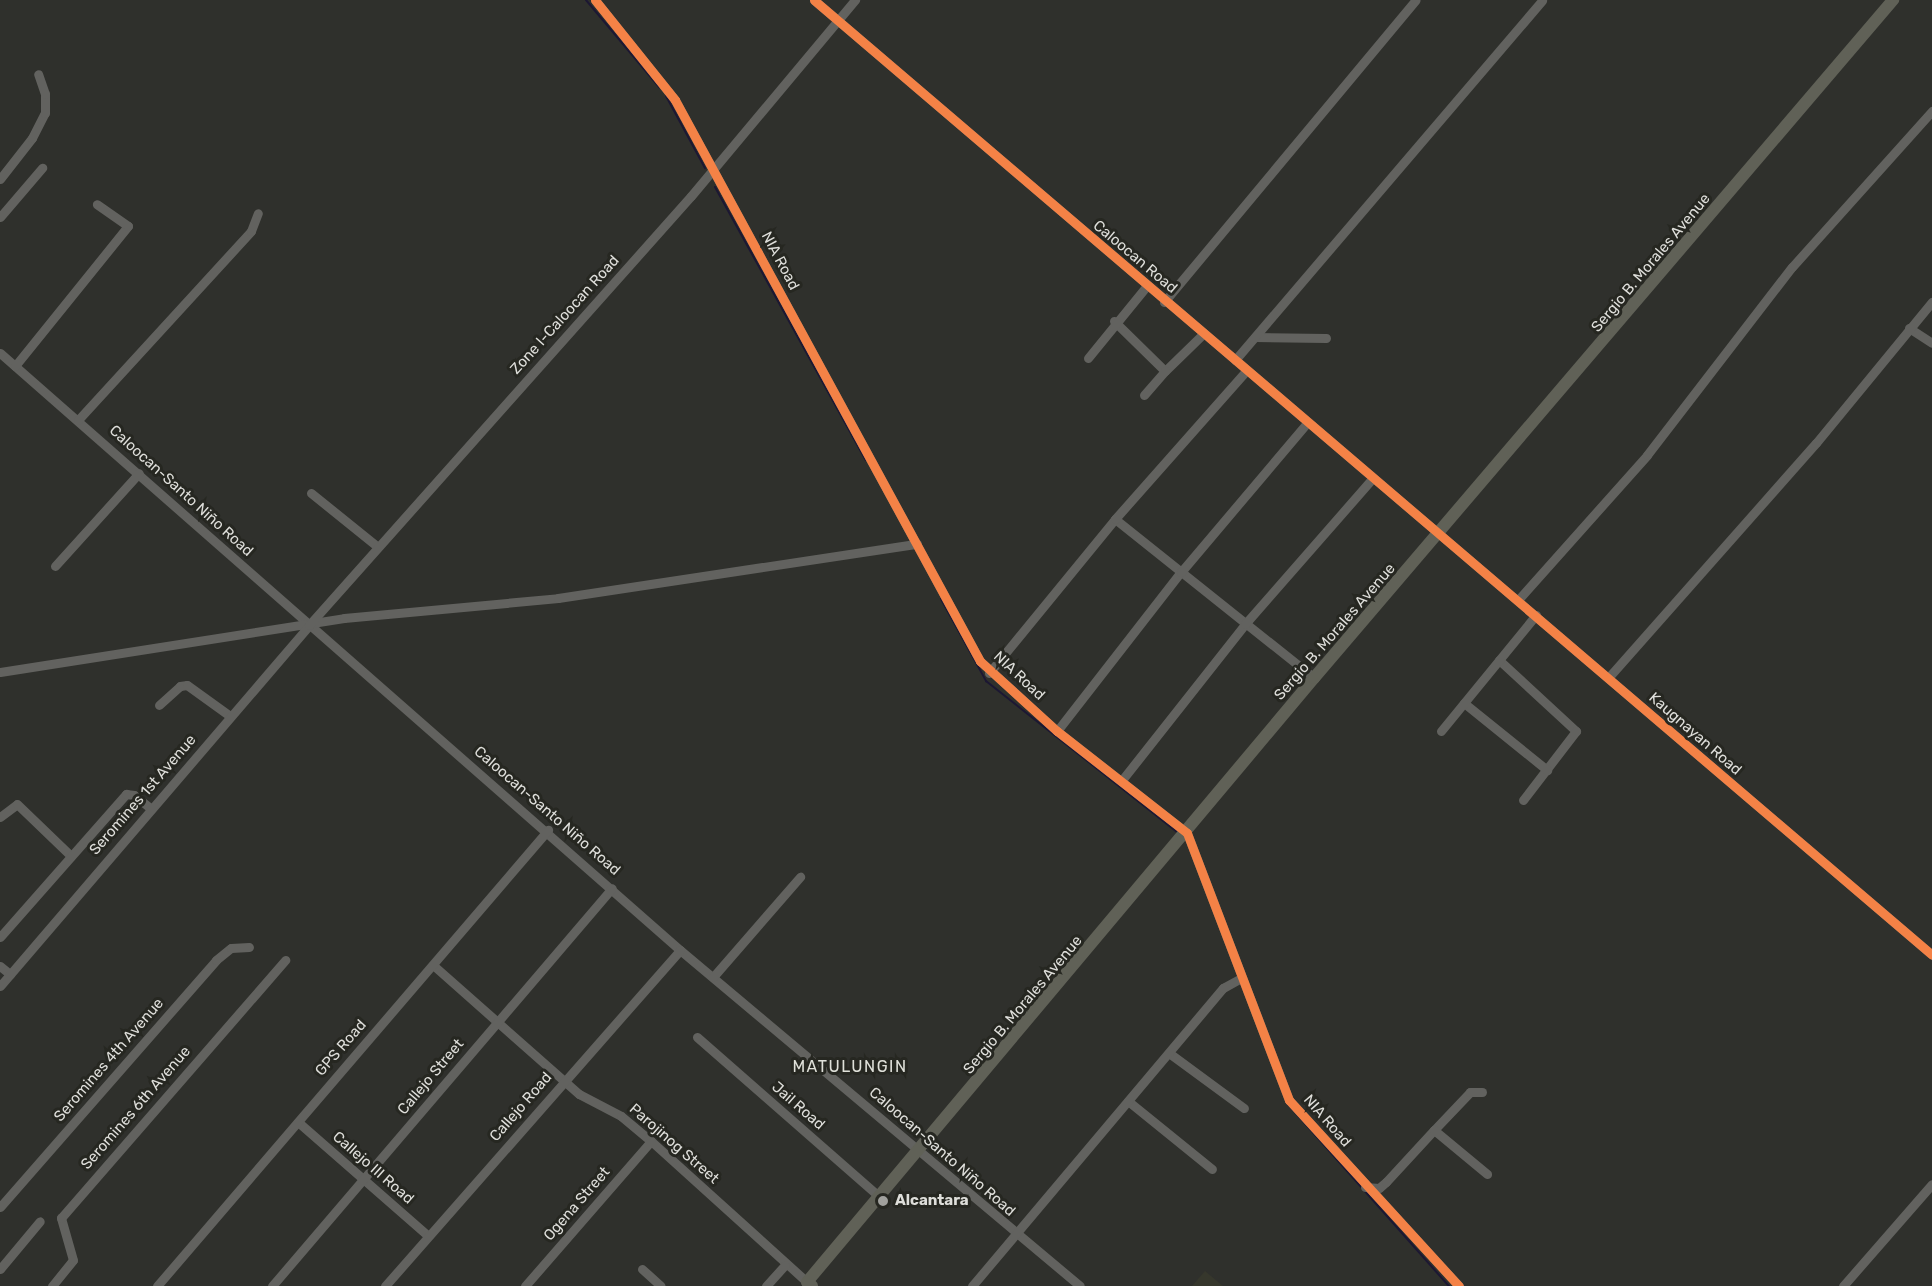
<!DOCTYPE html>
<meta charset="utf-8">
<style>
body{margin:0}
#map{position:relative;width:1932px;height:1286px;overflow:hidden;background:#2f302c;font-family:Rubik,sans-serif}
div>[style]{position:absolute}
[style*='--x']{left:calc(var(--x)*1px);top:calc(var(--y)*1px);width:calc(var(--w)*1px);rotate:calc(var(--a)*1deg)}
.built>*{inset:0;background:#36372c}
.stream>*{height:2px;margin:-1px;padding:0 1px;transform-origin:1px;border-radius:1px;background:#1c1733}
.minor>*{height:9px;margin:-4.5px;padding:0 4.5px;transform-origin:4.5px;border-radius:4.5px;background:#62625f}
.major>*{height:12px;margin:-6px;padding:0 6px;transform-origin:6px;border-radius:6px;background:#606157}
.cycleway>*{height:9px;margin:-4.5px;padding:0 4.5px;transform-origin:4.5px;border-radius:4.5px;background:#f48246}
.dots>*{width:16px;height:16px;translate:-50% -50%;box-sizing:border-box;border:3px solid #262721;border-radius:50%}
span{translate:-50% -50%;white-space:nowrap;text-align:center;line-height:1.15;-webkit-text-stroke:6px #262721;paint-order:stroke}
.street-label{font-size:15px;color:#dededa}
.poi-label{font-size:15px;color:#dededa;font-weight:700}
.left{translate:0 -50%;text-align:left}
.neighbourhood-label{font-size:16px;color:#dfe0d9;letter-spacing:1.5px}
</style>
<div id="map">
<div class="built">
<div style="clip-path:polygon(1205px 1271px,1223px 1286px,1192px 1286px)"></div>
</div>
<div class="stream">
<div style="--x:586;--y:0;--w:114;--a:50"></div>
<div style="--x:666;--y:96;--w:82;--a:61.6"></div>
<div style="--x:715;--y:187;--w:312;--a:61.1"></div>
<div style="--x:941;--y:599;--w:94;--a:61.2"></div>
<div style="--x:986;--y:681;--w:243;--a:38.3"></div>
<div style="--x:1286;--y:1102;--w:246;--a:48.5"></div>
</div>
<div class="minor">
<div style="--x:595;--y:0;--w:128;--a:51.3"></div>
<div style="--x:675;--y:100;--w:639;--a:61.47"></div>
<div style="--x:980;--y:661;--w:104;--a:42.3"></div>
<div style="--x:1057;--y:731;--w:165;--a:38.1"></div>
<div style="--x:1187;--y:833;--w:286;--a:69.1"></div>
<div style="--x:1289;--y:1100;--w:252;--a:47.6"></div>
<div style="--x:814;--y:0;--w:1470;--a:40.5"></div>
<div style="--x:0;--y:179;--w:52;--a:-52"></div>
<div style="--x:32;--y:138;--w:28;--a:-63"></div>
<div style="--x:45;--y:113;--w:19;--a:-90"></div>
<div style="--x:45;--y:94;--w:21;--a:-109"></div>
<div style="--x:0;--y:217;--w:65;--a:-49.4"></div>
<div style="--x:1164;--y:302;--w:393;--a:-50.2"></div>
<div style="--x:1114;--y:321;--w:71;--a:44.4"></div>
<div style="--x:1165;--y:371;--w:53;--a:-44.2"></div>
<div style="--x:1909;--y:328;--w:27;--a:33"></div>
<div style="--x:1255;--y:337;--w:71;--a:0.8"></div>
<div style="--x:0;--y:353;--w:905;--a:41.28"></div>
<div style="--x:680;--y:950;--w:522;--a:40.03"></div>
<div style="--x:1088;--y:358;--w:92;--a:-50.8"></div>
<div style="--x:1235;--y:360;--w:473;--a:-49.5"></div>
<div style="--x:15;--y:366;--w:180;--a:-51.1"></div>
<div style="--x:128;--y:226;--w:38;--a:-145"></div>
<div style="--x:1144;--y:395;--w:32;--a:-49"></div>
<div style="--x:78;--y:420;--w:256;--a:-47.5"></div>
<div style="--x:251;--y:231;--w:19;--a:-69"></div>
<div style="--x:311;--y:493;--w:86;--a:38.9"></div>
<div style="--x:1115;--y:519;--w:255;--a:38.6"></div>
<div style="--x:55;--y:566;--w:125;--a:-47.9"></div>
<div style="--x:1518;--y:600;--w:194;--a:-48.3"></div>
<div style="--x:1647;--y:455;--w:237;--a:-52.4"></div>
<div style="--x:1792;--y:267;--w:210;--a:-48.1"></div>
<div style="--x:1499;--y:660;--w:105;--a:42.7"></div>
<div style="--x:1576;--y:731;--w:87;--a:127.5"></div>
<div style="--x:0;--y:672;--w:348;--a:-8.9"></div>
<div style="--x:344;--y:618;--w:215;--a:-5.3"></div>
<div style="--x:558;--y:598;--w:363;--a:-8.6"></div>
<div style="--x:989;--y:673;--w:199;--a:-50.7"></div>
<div style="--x:1115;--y:519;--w:196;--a:-48.5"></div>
<div style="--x:1608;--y:678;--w:314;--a:-48.5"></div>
<div style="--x:1816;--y:443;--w:183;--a:-50.6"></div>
<div style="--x:1464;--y:703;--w:107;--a:38.9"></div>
<div style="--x:159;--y:705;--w:28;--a:-42"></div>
<div style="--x:180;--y:686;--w:7;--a:-8"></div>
<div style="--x:187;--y:685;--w:53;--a:35.8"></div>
<div style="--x:1057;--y:731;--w:202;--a:-52.1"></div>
<div style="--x:1181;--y:572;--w:195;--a:-49.8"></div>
<div style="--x:1441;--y:731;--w:150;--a:-50.7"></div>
<div style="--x:1122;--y:780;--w:199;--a:-51.7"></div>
<div style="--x:1245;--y:624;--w:194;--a:-48.8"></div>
<div style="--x:0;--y:817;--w:21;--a:-37"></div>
<div style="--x:17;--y:804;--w:75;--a:43.9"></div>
<div style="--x:0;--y:937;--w:191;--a:-48.6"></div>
<div style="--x:126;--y:794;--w:8;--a:7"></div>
<div style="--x:134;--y:795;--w:22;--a:39"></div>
<div style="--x:433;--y:965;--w:195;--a:41.5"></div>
<div style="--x:579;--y:1094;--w:47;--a:27.6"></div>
<div style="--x:621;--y:1116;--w:39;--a:40"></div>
<div style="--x:651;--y:1141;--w:210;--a:42.1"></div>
<div style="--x:0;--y:966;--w:13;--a:39"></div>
<div style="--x:713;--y:977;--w:133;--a:-49"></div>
<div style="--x:0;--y:986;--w:475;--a:-49.4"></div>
<div style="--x:309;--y:625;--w:574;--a:-48.32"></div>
<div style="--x:691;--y:196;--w:256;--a:-50.1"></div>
<div style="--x:697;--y:1037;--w:243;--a:41.2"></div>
<div style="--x:1169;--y:1053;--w:93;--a:36.3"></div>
<div style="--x:1128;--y:1101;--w:108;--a:39"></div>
<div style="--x:298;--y:1122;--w:173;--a:41.2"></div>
<div style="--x:1434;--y:1130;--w:52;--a:-46.5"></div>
<div style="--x:1470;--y:1092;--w:12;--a:0"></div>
<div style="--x:1365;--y:1187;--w:14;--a:4"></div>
<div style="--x:1379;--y:1188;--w:9;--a:-41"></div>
<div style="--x:1386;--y:1182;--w:71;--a:-47.3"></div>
<div style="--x:1434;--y:1130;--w:69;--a:39.7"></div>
<div style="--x:0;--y:1207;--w:328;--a:-48.8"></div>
<div style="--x:216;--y:960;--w:19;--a:-39"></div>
<div style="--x:231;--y:948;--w:18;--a:-3"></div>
<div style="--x:0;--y:1269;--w:62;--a:-50.2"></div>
<div style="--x:642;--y:1269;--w:25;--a:42"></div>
<div style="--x:52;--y:1286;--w:33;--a:-51"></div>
<div style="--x:73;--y:1260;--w:44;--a:-105.9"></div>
<div style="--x:61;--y:1218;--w:342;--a:-49"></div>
<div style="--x:157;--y:1286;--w:601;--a:-49.39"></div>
<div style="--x:272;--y:1286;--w:523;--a:-49.49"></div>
<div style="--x:385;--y:1286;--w:447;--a:-48.7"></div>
<div style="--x:525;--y:1286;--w:192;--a:-49"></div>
<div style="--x:766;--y:1286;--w:28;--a:-48"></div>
<div style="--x:972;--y:1286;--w:390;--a:-49.9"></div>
<div style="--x:1223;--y:988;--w:21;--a:-29"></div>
<div style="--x:1843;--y:1286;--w:135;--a:-48.9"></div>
</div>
<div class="major">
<div style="--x:812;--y:1286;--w:6;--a:-141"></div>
<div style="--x:807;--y:1282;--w:789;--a:-49.99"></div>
<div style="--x:1314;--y:678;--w:892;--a:-49.5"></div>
</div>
<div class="cycleway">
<div style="--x:595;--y:0;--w:128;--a:51.3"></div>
<div style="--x:675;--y:100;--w:639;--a:61.47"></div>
<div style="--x:980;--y:661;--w:104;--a:42.3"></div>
<div style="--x:1057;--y:731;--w:165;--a:38.1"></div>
<div style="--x:1187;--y:833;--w:286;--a:69.1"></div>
<div style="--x:1289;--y:1100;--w:252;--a:47.6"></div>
<div style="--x:814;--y:0;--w:1470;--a:40.5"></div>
</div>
<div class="dots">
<div style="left:883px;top:1201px;background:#a1a19d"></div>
</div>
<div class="street-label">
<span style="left:1135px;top:257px;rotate:40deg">Caloocan Road</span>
<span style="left:780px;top:261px;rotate:62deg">NIA Road</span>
<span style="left:1651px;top:263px;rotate:-50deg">Sergio B. Morales Avenue</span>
<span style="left:565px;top:315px;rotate:-48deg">Zone I-Caloocan Road</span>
<span style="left:181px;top:491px;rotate:42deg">Caloocan-Santo Niño Road</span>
<span style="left:1335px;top:632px;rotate:-49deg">Sergio B. Morales Avenue</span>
<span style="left:1019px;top:676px;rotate:43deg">NIA Road</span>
<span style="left:1695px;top:734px;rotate:41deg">Kaugnayan Road</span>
<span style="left:143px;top:795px;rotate:-49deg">Seromines 1st Avenue</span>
<span style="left:547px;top:811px;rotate:41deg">Caloocan-Santo Niño Road</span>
<span style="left:1023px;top:1005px;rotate:-50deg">Sergio B. Morales Avenue</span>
<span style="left:341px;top:1048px;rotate:-49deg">GPS Road</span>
<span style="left:109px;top:1060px;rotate:-49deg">Seromines 4th Avenue</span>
<span style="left:431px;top:1077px;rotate:-50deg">Callejo Street</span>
<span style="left:798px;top:1106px;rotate:41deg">Jail Road</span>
<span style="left:521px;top:1107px;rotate:-49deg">Callejo Road</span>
<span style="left:136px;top:1108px;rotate:-49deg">Seromines 6th Avenue</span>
<span style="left:1327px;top:1121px;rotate:49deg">NIA Road</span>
<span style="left:674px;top:1144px;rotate:41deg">Parojinog Street</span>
<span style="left:942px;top:1152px;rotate:41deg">Caloocan-Santo Niño Road</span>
<span style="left:373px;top:1168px;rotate:41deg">Callejo III Road</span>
<span style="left:577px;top:1204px;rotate:-49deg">Ogena Street</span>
</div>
<div class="poi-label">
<span class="left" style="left:895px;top:1201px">Alcantara</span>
</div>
<div class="neighbourhood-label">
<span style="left:850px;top:1067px">MATULUNGIN</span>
</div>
</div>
